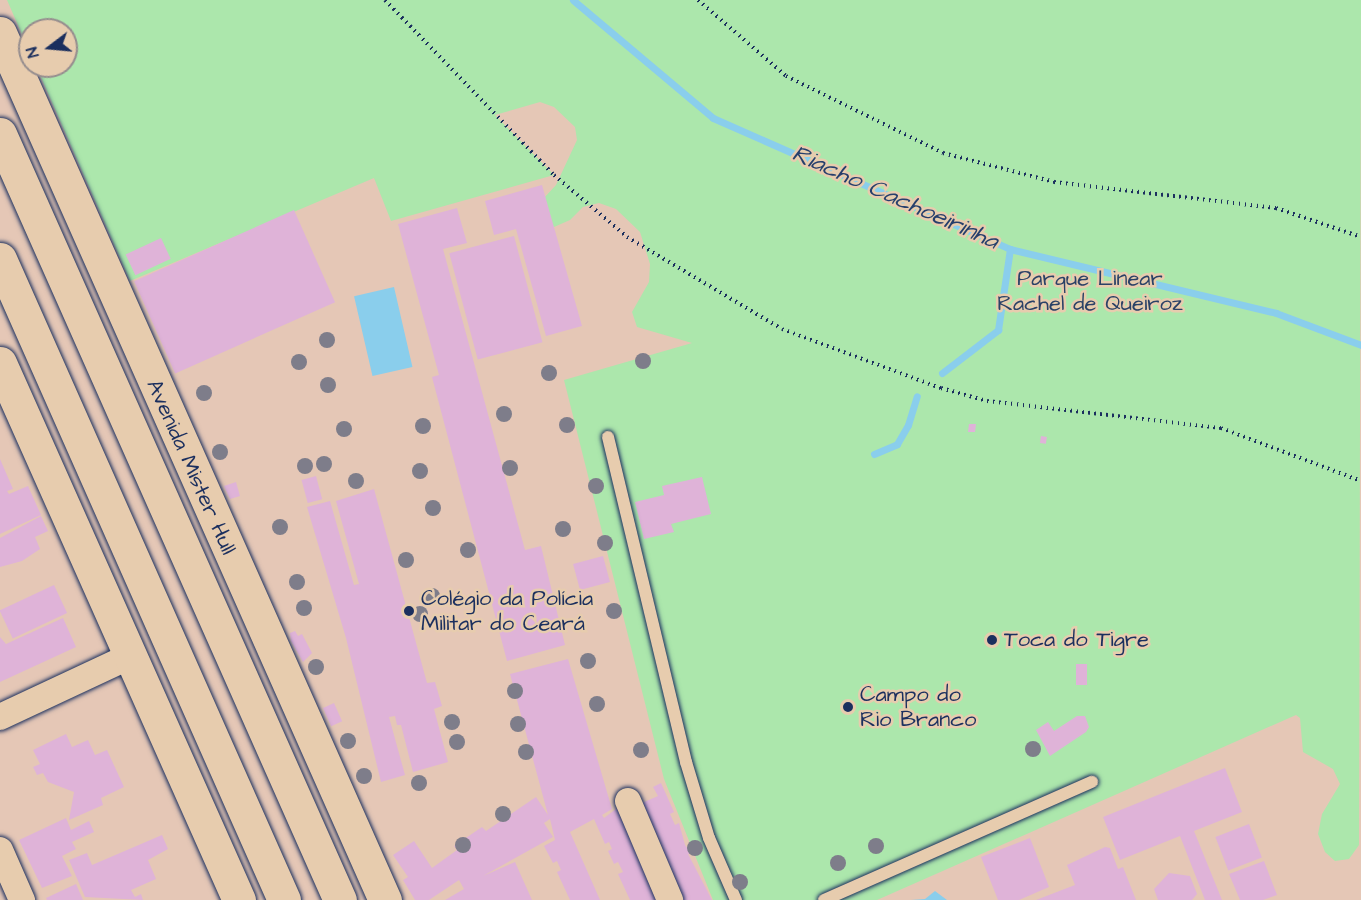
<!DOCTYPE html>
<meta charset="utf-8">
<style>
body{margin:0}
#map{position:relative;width:1361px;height:900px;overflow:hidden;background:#e5c7b6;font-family:"Architects Daughter",sans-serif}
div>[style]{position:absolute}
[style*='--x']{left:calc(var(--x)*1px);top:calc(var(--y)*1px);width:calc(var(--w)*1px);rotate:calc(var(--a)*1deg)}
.green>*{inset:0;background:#ace7ac}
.water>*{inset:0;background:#8aceec;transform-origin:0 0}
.stream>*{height:7px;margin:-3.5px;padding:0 3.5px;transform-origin:3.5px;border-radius:3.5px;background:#8aceec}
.building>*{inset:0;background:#dfb3d8;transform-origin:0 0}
.path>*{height:4px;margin-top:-2px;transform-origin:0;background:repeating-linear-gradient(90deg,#1b2f5e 0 1.5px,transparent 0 6px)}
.roads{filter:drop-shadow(0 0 2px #1b2f5e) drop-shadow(0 0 2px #1b2f5e)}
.service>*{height:12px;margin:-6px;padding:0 6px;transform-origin:6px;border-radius:6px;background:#e7ccae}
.minor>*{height:26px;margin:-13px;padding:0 13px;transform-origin:13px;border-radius:13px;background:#e7ccae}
.secondary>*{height:33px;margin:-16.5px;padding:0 16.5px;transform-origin:16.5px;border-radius:16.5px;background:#e7ccae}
.trunk>*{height:33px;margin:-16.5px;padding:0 16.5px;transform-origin:16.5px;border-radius:16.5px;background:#e7ccae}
.trees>*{width:16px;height:16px;margin:-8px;border-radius:50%;background:#7e7d8a}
.dots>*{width:16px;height:16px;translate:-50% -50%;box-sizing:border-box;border:3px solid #e7ccae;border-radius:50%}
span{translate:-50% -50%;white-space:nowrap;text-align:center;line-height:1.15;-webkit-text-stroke:5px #e7ccae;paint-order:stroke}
.park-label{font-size:22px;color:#2a4166}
.street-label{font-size:22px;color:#1b2f5e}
.poi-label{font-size:22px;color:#1b2f5e}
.left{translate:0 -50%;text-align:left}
.water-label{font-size:24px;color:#263f6c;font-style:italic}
.north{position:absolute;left:18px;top:18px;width:60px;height:60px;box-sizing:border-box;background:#e7ccae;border:2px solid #958d8e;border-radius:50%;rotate:254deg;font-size:16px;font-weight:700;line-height:24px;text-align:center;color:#1b2f5e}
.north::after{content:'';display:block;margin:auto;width:21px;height:27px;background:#1b2f5e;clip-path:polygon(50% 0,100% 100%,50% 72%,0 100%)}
</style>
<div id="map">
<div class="green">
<div style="clip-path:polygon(7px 0,1361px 0,1359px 845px,1349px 859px,1335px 861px,1325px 852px,1318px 834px,1322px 814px,1340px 784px,1333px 769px,1303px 752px,1300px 718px,1296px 715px,877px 900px,713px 900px,664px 779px,564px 380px,692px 343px,637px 327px,632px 312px,649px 282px,650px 264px,640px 232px,616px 209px,599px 203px,583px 207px,570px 220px,554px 227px,538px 220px,544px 198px,556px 185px,577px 140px,575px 127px,554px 107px,540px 102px,495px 115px,554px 175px,391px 221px,374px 178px,130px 281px,36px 66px,66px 66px,66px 30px,30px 30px,30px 53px)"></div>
</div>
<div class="water">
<div style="left:394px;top:287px;width:82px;height:41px;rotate:77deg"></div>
<div style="clip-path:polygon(935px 891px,947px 900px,911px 900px,925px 899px)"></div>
</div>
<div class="stream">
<div style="--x:573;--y:0;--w:183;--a:40.1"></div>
<div style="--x:713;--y:118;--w:325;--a:23.8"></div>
<div style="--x:1010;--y:249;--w:274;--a:13.5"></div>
<div style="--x:1276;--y:313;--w:91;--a:20.6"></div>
<div style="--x:942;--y:373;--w:71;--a:-37.5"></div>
<div style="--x:998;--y:330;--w:82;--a:-81.6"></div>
<div style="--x:874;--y:454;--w:25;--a:-23"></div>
<div style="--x:897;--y:444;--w:22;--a:-60"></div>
<div style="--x:908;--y:425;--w:30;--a:-73"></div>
</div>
<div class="building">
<div style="clip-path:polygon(542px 185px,582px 326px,546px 336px,516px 229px,494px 235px,485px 201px)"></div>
<div style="clip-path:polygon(457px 208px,467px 243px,443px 249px,525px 550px,541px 546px,565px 645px,507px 661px,432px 377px,439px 375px,398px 224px)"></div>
<div style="left:294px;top:210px;width:101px;height:175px;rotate:66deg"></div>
<div style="left:514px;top:236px;width:110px;height:67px;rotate:75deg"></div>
<div style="left:161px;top:238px;width:23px;height:39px;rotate:65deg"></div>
<div style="clip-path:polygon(969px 424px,976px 424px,975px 432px,968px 432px)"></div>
<div style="left:1041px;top:436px;width:6px;height:7px;rotate:9deg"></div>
<div style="clip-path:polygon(0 459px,13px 489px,7px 491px,9px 494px,28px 486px,41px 515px,0 534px)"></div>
<div style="left:316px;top:476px;width:24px;height:15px;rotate:75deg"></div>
<div style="clip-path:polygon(702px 477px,711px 514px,671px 524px,674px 532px,644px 539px,635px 502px,664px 495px,662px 486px)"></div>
<div style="clip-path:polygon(236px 482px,240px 496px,230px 499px,224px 486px)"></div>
<div style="clip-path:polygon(374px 489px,427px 683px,435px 682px,442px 706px,434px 709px,448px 762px,413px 772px,401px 725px,397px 725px,395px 716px,389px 717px,405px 775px,381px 782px,346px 638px,307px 507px,330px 501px,354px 585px,359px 584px,336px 501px)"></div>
<div style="clip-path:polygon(41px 516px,48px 531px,35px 537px,40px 549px,22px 561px,0 567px,0 538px)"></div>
<div style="left:603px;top:556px;width:27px;height:31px;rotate:75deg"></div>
<div style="left:54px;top:585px;width:31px;height:60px;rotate:65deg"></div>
<div style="clip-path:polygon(63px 618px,76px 647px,0 682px,0 637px,6px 644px)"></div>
<div style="clip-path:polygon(295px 631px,298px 636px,302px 634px,312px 653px,303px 662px,291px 641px,290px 633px)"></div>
<div style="clip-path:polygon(568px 659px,612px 809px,602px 815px,604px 818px,624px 803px,666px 900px,630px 900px,618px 874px,623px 872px,618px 862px,614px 864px,608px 851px,612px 849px,609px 842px,605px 844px,594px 819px,570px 832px,600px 900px,570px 900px,557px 872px,561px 870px,557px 861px,553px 863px,544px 846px,555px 840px,550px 819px,544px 823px,553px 837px,483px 876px,515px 862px,532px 900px,445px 900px,464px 889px,459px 880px,429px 900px,415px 900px,403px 880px,408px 877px,393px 855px,414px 841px,432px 868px,457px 850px,454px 846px,482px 827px,486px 831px,536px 797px,548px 815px,510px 674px)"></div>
<div style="left:1076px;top:664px;width:11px;height:21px"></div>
<div style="left:334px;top:703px;width:20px;height:12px;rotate:66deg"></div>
<div style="clip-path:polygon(1077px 716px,1085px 716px,1089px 727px,1086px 732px,1050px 756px,1036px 730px,1048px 722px,1054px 731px)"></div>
<div style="clip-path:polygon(66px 734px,72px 747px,88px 740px,95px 755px,107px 750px,124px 787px,101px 798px,103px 805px,69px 820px,74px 792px,48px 782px,43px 773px,37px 775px,33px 767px,40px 764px,33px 750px)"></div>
<div style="clip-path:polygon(1225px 768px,1242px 812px,1194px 831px,1222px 900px,1205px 900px,1180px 836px,1120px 860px,1103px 817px)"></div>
<div style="clip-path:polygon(661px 783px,674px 812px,670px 814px,675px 825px,679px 823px,685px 845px,691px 853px,688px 854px,712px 900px,676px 900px,635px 806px,658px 796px,653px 787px)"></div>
<div style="clip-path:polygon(66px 818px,71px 830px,89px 821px,94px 832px,72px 842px,76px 849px,62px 856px,72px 876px,42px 888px,19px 840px)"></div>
<div style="left:1249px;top:824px;width:36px;height:36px;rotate:69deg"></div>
<div style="clip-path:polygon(162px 835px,168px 849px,148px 860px,156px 879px,131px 890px,135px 897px,141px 894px,143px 900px,85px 897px,69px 860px,87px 853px,92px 865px)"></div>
<div style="clip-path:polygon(1030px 838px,1049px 887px,1019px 900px,998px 900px,981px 857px)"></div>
<div style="clip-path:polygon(1105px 847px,1110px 848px,1118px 869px,1123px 867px,1136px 900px,1036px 900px,1075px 885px,1067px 865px)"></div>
<div style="clip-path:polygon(1264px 861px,1277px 895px,1263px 900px,1240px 900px,1229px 874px)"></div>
<div style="clip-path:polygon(1169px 873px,1190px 876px,1197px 894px,1192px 900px,1158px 900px,1154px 889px)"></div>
<div style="clip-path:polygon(76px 884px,83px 900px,47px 900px,46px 898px)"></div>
</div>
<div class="path">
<div style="--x:385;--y:0;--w:243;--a:46"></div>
<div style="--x:554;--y:175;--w:96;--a:40.3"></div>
<div style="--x:627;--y:237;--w:180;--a:30.7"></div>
<div style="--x:782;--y:329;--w:170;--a:20.4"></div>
<div style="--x:941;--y:388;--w:48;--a:15.8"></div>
<div style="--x:987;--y:401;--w:236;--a:6.6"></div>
<div style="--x:1221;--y:428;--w:150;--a:20.7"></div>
<div style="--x:698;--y:0;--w:116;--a:40.8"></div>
<div style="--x:786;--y:76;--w:175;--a:26.1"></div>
<div style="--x:943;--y:153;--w:115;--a:14.6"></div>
<div style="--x:1054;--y:182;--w:224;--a:6.7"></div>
<div style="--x:1276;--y:208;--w:90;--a:18.8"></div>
</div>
<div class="roads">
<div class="service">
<div style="--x:608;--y:437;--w:334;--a:76.5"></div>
<div style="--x:686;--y:762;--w:79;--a:73.2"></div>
<div style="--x:709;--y:838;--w:68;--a:66.5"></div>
<div style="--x:824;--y:900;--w:293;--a:-23.8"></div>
</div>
<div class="minor">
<div style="--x:0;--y:717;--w:141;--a:-25.1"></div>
<div style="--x:628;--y:801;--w:108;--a:67"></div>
<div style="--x:0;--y:850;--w:55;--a:66.3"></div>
</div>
<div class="secondary">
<div style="--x:0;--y:33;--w:949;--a:66.06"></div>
<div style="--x:0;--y:363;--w:588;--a:66.01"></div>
</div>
<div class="trunk">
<div style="--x:0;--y:134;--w:838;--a:66.07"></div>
<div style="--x:0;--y:259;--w:701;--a:66.1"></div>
</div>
</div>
<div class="trees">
<div style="left:327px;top:340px"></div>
<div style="left:643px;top:361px"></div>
<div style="left:299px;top:362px"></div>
<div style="left:549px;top:373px"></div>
<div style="left:328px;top:385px"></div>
<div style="left:204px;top:393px"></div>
<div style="left:504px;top:414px"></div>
<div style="left:567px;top:425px"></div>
<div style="left:423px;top:426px"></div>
<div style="left:344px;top:429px"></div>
<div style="left:220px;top:452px"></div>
<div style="left:324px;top:464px"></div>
<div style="left:305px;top:466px"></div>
<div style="left:510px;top:468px"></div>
<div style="left:420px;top:471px"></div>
<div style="left:356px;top:481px"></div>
<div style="left:596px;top:486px"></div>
<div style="left:433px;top:508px"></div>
<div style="left:280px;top:527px"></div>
<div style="left:563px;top:529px"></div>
<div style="left:605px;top:543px"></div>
<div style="left:468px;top:550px"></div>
<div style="left:406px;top:560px"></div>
<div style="left:297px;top:582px"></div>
<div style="left:432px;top:596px"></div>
<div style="left:304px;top:608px"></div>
<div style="left:614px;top:611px"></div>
<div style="left:420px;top:614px"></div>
<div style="left:588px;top:661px"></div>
<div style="left:316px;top:667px"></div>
<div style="left:515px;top:691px"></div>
<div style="left:597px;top:704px"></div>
<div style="left:452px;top:722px"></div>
<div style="left:518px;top:724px"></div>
<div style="left:348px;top:741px"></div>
<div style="left:457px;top:742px"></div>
<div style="left:1033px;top:749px"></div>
<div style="left:641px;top:750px"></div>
<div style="left:526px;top:752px"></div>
<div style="left:364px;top:776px"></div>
<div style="left:419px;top:783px"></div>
<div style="left:503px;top:814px"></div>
<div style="left:463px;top:845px"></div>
<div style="left:876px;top:846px"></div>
<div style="left:695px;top:848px"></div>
<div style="left:838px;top:863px"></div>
<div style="left:740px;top:882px"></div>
</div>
<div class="dots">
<div style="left:409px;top:611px;background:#1b2f5e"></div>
<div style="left:992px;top:640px;background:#1b2f5e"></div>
<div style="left:848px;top:707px;background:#1b2f5e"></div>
</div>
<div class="park-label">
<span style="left:1090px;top:291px">Parque Linear<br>Rachel de Queiroz</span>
</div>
<div class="street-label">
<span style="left:191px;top:467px;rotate:66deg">Avenida Mister Hull</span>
</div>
<div class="poi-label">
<span class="left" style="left:421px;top:611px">Colégio da Polícia<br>Militar do Ceará</span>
<span class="left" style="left:1004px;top:640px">Toca do Tigre</span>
<span class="left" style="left:860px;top:707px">Campo do<br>Rio Branco</span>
</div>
<div class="water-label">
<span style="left:895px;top:198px;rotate:24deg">Riacho Cachoeirinha</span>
</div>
<div class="north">N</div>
</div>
